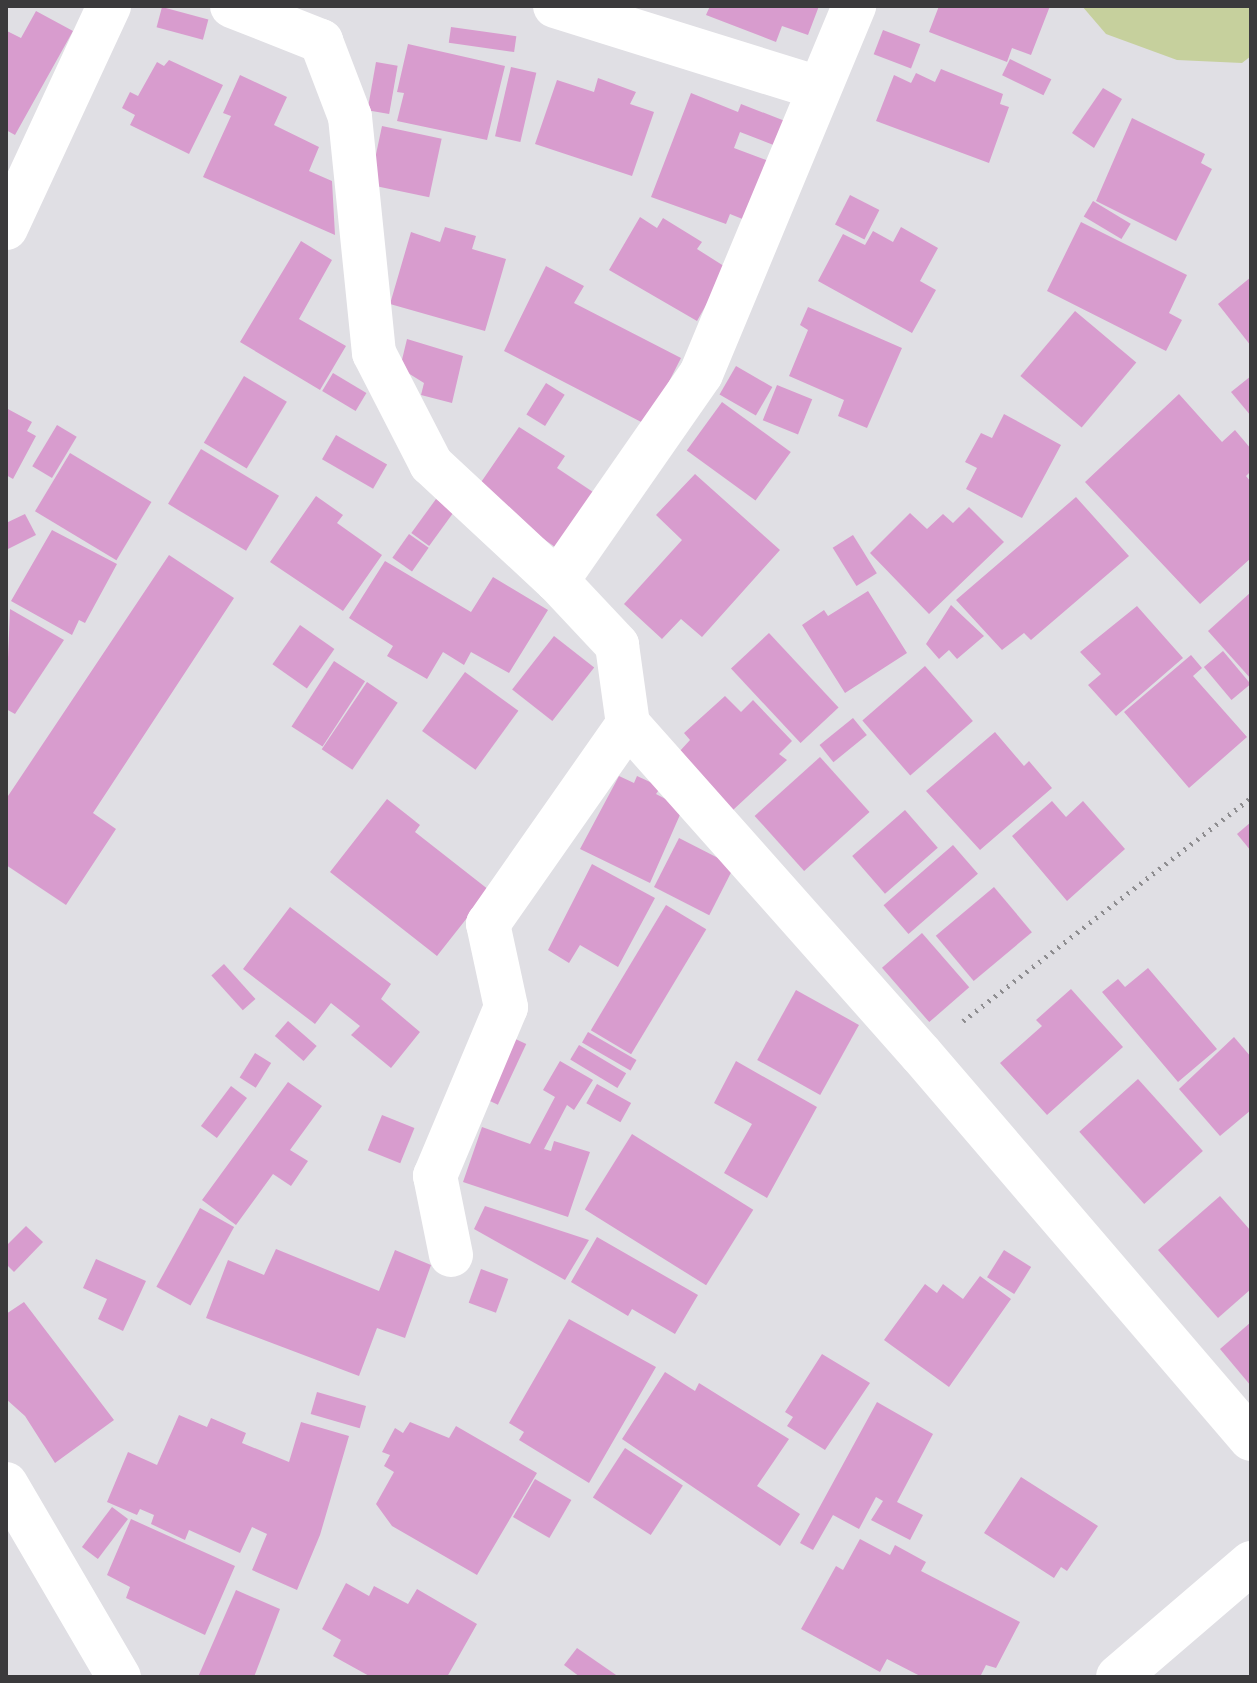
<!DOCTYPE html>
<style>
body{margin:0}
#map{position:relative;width:1257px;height:1683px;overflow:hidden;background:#e0dfe4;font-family:Signika,sans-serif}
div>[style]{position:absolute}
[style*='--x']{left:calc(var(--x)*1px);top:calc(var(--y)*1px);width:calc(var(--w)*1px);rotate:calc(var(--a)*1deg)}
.green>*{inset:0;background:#c6d09d}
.building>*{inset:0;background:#d89cce;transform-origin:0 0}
.path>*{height:5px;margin-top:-2.5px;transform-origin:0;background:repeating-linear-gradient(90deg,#8e8d90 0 2px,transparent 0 8px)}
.minor>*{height:44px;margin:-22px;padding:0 22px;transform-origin:22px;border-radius:22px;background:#fff}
span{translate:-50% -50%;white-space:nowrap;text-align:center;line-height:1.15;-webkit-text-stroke:6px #edecf1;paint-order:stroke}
.frame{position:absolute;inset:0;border:8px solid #3b3a3c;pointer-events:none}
</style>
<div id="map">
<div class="green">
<div style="clip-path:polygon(1082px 6px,1251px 6px,1251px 56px,1242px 63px,1177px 60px,1106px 34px)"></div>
</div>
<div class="building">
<div style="clip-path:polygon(710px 6px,819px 6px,808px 35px,782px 26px,776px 42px,706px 15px)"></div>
<div style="clip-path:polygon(939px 6px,1050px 6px,1031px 55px,1012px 48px,1007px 62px,929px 32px)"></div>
<div style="left:162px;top:7px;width:48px;height:21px;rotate:15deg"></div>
<div style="clip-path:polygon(36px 11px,73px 31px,15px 135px,6px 130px,6px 25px,7px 31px,21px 38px)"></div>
<div style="left:451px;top:27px;width:66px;height:16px;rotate:8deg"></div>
<div style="left:883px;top:30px;width:40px;height:26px;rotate:21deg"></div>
<div style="clip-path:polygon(408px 44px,505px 66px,487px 140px,397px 121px,404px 93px,397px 92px)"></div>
<div style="left:1010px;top:59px;width:46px;height:18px;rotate:26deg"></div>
<div style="clip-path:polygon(169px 60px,223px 85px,189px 154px,130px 125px,135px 115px,122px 108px,130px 92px,138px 96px,157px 62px,164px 66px)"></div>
<div style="left:376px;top:62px;width:22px;height:49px;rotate:10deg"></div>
<div style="left:511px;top:67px;width:26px;height:71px;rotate:13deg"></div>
<div style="clip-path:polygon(941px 69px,1003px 94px,1000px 104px,1009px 107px,989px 163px,876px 121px,894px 75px,911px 83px,916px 73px,935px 82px)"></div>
<div style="clip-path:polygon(240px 75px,287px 97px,274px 125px,319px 147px,309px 171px,332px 181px,335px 235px,203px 177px,231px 116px,223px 113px)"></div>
<div style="clip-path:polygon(598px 78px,636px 92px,630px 104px,654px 112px,632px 176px,535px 144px,557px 80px,594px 92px)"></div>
<div style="clip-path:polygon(1103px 88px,1122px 99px,1094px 148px,1072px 133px)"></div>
<div style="clip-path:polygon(691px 93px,738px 112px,741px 104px,785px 121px,776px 146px,740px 132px,734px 148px,769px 161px,745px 220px,730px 214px,726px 224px,651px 197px)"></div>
<div style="clip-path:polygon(1132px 118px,1205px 154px,1201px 163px,1212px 169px,1176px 241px,1096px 201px)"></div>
<div style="left:382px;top:126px;width:61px;height:60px;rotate:12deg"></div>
<div style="left:850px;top:195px;width:33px;height:33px;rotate:27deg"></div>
<div style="left:1093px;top:201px;width:44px;height:18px;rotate:31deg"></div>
<div style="clip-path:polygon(640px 217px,657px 228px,663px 218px,702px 242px,697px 249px,727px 268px,697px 321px,609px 270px)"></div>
<div style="clip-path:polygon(1081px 222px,1187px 275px,1169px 313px,1182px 320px,1166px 351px,1047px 291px)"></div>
<div style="clip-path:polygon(445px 227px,476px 236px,472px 249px,506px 259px,485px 331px,390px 304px,411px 232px,440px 242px)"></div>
<div style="clip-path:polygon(901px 227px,938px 248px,920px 281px,936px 290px,912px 333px,818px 281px,843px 234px,865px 245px,873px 231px,893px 242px)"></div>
<div style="clip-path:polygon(301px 241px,332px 260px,299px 319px,346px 346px,320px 390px,240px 342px)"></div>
<div style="clip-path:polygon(546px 266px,584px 286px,574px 303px,681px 358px,647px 425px,504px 351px)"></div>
<div style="clip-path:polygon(1251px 277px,1251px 346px,1218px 304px)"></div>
<div style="clip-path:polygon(808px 307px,902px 348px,867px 428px,838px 416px,844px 400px,789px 376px,808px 330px,800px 325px)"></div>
<div style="left:1075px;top:311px;width:80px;height:85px;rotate:40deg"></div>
<div style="clip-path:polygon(407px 339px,463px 356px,452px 403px,421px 395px,424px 383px,400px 368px)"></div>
<div style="left:736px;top:366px;width:42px;height:33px;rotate:30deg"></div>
<div style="left:333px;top:373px;width:39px;height:21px;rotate:31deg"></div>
<div style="left:244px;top:376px;width:50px;height:78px;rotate:31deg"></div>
<div style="clip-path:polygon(1251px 376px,1251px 416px,1231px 392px)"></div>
<div style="left:546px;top:383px;width:22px;height:37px;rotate:32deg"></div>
<div style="left:777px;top:385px;width:38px;height:38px;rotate:22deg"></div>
<div style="clip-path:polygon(1179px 394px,1222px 442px,1235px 430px,1251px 449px,1251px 471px,1246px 476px,1251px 482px,1251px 558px,1200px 604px,1085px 482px)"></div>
<div style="left:722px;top:402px;width:85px;height:60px;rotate:36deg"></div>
<div style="clip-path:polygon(6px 408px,32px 422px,27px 431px,36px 436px,13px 479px,6px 475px)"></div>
<div style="clip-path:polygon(1004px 414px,1061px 445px,1022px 518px,966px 489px,977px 468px,965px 462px,981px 433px,992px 438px)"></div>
<div style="left:57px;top:425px;width:23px;height:48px;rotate:31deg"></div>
<div style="clip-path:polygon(519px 427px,565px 456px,557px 468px,593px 492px,555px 547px,475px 491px)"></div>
<div style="left:336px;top:435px;width:59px;height:28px;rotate:30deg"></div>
<div style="left:201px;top:449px;width:91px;height:64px;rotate:31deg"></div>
<div style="left:70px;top:453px;width:95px;height:68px;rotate:31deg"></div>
<div style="clip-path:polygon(695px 474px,780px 550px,702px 637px,681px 619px,662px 639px,624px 604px,682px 540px,656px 515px)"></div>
<div style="clip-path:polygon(316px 496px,343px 515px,337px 523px,382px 555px,343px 611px,270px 562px)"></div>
<div style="clip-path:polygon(1076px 497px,1129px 556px,1031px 640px,1024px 633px,1002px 650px,956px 600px)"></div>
<div style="left:436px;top:499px;width:22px;height:42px;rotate:36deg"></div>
<div style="clip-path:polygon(969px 507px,1004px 542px,929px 614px,870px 553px,910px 513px,927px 529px,943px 514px,953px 523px)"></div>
<div style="clip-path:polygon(25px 514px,36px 535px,6px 550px,6px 523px)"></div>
<div style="clip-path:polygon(52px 530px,117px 564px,85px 623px,79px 620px,72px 635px,11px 601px)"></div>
<div style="left:409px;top:534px;width:24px;height:29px;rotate:35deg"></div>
<div style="left:853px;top:535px;width:45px;height:24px;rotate:58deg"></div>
<div style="clip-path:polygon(169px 555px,234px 598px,93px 813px,116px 829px,66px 905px,6px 865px,6px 799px)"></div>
<div style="clip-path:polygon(385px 561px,471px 612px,493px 577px,548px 610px,509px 673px,471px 652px,464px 665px,443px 652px,427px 679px,387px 656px,393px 646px,349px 618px)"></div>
<div style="clip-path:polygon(868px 591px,907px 653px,845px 693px,802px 625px,824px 610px,828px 616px)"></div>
<div style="clip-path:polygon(1251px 592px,1251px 679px,1208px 631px)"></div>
<div style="clip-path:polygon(951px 605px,984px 636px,957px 659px,949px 650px,939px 659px,926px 644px)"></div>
<div style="clip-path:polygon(1137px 606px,1183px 658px,1116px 716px,1088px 685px,1101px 674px,1080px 652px)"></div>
<div style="clip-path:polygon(10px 609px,64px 640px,15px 714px,6px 709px)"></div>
<div style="left:300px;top:625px;width:42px;height:48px;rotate:35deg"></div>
<div style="left:769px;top:633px;width:102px;height:52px;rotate:47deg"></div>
<div style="left:554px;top:636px;width:51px;height:68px;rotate:38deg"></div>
<div style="left:1223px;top:651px;width:43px;height:25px;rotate:50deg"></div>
<div style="clip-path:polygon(1191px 655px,1202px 668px,1193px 676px,1247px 737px,1189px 788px,1124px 712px)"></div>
<div style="left:334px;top:661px;width:37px;height:78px;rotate:33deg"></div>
<div style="left:925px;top:666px;width:73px;height:83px;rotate:49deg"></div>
<div style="left:465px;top:672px;width:66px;height:73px;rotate:36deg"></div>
<div style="left:367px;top:682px;width:37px;height:81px;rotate:34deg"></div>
<div style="clip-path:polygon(725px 696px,741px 712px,753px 700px,792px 741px,779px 754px,787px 760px,733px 810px,679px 752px,690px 740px,684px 733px)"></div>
<div style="left:853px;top:718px;width:22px;height:43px;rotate:51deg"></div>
<div style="clip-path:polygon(995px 732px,1024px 766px,1029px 761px,1052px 788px,980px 850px,926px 791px)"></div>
<div style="left:820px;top:757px;width:74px;height:88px;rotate:48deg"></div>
<div style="clip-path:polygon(619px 776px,634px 783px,637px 776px,661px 787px,656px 794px,683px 808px,650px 883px,580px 849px)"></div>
<div style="clip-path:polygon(387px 799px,420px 825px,415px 832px,489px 890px,437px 956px,330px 872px)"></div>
<div style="clip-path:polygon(1052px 801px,1066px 817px,1083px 801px,1125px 849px,1067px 901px,1012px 836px)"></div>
<div style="left:905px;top:810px;width:50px;height:70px;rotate:49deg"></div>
<div style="clip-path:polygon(1251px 822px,1251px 851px,1237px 834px)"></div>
<div style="left:679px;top:838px;width:62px;height:55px;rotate:27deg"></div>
<div style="left:953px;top:845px;width:38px;height:92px;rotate:49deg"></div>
<div style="clip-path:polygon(592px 864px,655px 898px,618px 967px,580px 945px,569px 963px,548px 950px)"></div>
<div style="left:994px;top:887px;width:59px;height:76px;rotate:50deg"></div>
<div style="left:666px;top:905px;width:47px;height:146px;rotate:31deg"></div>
<div style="clip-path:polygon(290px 907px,391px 984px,381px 999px,420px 1032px,391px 1068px,351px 1035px,360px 1026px,331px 1003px,315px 1024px,243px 969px)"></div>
<div style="left:922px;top:933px;width:72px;height:53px;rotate:49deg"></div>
<div style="left:224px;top:964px;width:47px;height:17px;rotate:48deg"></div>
<div style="clip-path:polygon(1148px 968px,1217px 1049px,1178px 1082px,1102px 992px,1118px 979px,1125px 987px)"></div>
<div style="clip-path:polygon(1071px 989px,1123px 1047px,1047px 1115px,1000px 1063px,1042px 1026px,1036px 1020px)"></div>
<div style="left:796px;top:990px;width:72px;height:80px;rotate:29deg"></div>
<div style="left:288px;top:1021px;width:38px;height:20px;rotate:41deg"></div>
<div style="left:588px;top:1032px;width:56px;height:12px;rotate:30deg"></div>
<div style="left:509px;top:1036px;width:19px;height:67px;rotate:25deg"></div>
<div style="clip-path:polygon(1234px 1037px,1251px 1057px,1251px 1110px,1220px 1136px,1179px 1089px)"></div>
<div style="left:579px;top:1045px;width:55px;height:17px;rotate:31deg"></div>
<div style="left:255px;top:1053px;width:19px;height:29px;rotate:32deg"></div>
<div style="clip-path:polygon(560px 1061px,593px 1080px,574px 1110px,567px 1105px,544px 1149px,551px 1151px,554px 1141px,590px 1152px,568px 1217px,463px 1182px,482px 1127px,530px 1144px,555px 1097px,543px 1090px)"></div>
<div style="clip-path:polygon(736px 1061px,817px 1107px,767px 1198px,724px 1173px,752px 1124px,714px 1103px)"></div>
<div style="left:1138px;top:1079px;width:97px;height:79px;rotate:48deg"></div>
<div style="clip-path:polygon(288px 1082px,322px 1106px,290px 1150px,308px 1161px,291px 1186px,273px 1174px,236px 1225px,202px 1200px)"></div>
<div style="left:597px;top:1084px;width:39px;height:22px;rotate:29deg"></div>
<div style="left:231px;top:1086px;width:20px;height:50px;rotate:37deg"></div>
<div style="left:382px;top:1115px;width:35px;height:38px;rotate:22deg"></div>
<div style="left:632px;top:1134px;width:143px;height:89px;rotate:32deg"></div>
<div style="clip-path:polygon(1220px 1196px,1251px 1231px,1251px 1289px,1218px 1318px,1158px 1250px)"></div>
<div style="clip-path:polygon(485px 1206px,589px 1240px,565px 1280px,474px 1229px)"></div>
<div style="left:200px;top:1208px;width:39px;height:90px;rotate:29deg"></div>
<div style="clip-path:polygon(26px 1226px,43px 1242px,14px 1272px,6px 1264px,6px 1246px)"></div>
<div style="clip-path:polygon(597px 1237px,698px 1295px,675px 1334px,632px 1309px,628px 1316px,571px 1282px)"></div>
<div style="clip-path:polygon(276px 1249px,379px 1291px,395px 1250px,431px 1265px,405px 1338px,377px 1328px,359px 1376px,206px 1318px,228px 1260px,264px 1275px)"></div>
<div style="left:1004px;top:1250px;width:32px;height:32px;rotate:32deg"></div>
<div style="clip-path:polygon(96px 1259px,146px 1281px,123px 1331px,98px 1319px,107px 1299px,83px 1288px)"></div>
<div style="left:481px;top:1269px;width:29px;height:36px;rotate:20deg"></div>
<div style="clip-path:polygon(980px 1276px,1011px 1299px,949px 1387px,884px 1340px,925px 1284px,937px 1293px,943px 1284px,963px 1299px)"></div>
<div style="clip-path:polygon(24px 1302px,114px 1420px,55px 1463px,25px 1416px,6px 1399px,6px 1314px)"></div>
<div style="clip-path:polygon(569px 1319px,656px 1367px,589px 1483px,519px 1440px,524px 1432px,509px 1423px)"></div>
<div style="clip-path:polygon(1251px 1322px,1251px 1386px,1220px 1349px)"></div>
<div style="clip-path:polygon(822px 1354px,870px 1383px,825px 1450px,787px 1426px,793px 1417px,785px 1412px)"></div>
<div style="clip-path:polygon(665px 1372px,695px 1391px,699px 1383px,789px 1439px,757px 1486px,800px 1514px,780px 1546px,622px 1439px)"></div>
<div style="left:317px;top:1392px;width:51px;height:23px;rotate:16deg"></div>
<div style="clip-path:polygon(877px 1402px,933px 1434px,897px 1502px,923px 1515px,910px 1540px,871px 1520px,883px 1501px,876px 1497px,859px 1529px,833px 1515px,813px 1550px,800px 1543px)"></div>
<div style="clip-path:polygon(179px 1415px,207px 1427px,211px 1418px,246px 1433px,242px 1443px,289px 1462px,301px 1422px,349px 1436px,320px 1535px,297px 1590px,252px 1570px,267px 1534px,252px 1527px,240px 1553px,189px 1530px,185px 1540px,151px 1524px,154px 1515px,140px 1509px,137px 1515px,107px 1502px,128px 1452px,157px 1465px)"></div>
<div style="clip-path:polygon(410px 1422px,449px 1438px,456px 1426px,537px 1473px,477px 1575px,392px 1526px,376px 1504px,394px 1472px,384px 1466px,390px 1455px,382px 1452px,395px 1428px,403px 1433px)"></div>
<div style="left:625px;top:1448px;width:69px;height:59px;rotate:33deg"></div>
<div style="clip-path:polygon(1021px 1477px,1098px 1526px,1067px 1571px,1061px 1567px,1054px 1578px,984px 1533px)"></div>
<div style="left:535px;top:1479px;width:42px;height:44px;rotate:30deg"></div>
<div style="left:112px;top:1507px;width:20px;height:50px;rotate:37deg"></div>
<div style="clip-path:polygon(131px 1519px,235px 1566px,205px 1635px,126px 1598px,130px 1587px,107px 1575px)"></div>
<div style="clip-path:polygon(860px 1539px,890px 1555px,895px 1545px,926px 1562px,921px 1571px,1020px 1622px,996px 1668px,986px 1665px,980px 1677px,922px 1677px,887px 1659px,880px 1672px,801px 1629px,836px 1566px,843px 1570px)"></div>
<div style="clip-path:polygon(346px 1583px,369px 1596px,374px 1586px,408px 1604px,417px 1589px,477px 1624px,447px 1677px,371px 1677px,333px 1656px,341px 1640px,322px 1629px)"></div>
<div style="clip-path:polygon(236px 1590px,280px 1609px,254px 1677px,198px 1677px)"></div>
<div style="clip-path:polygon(577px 1648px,619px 1677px,580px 1677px,564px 1665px)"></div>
</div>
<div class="path">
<div style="--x:963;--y:1021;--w:364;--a:-37.8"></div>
</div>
<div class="minor">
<div style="--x:232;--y:6;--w:96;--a:21.5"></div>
<div style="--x:321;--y:41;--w:81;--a:69.1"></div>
<div style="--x:350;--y:117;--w:237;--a:84.2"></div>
<div style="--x:374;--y:353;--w:125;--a:62.8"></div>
<div style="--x:431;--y:464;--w:172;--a:42.9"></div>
<div style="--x:557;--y:581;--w:88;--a:46.8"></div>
<div style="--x:617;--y:645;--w:80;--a:82.1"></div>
<div style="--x:628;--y:724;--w:441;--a:48.4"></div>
<div style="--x:921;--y:1054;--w:507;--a:49.4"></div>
<div style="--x:555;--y:6;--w:276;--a:17.3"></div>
<div style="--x:6;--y:228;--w:245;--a:-65.1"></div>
<div style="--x:557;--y:581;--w:252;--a:-55.2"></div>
<div style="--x:701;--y:374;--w:399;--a:-67.4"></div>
<div style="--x:451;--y:1255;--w:81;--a:-101.4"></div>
<div style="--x:435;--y:1176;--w:183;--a:-67.2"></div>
<div style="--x:506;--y:1007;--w:85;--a:-102.2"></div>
<div style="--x:488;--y:924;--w:244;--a:-55"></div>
<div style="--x:6;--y:1484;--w:224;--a:59.7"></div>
<div style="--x:1118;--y:1677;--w:175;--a:-40.6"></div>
</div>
<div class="frame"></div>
</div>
